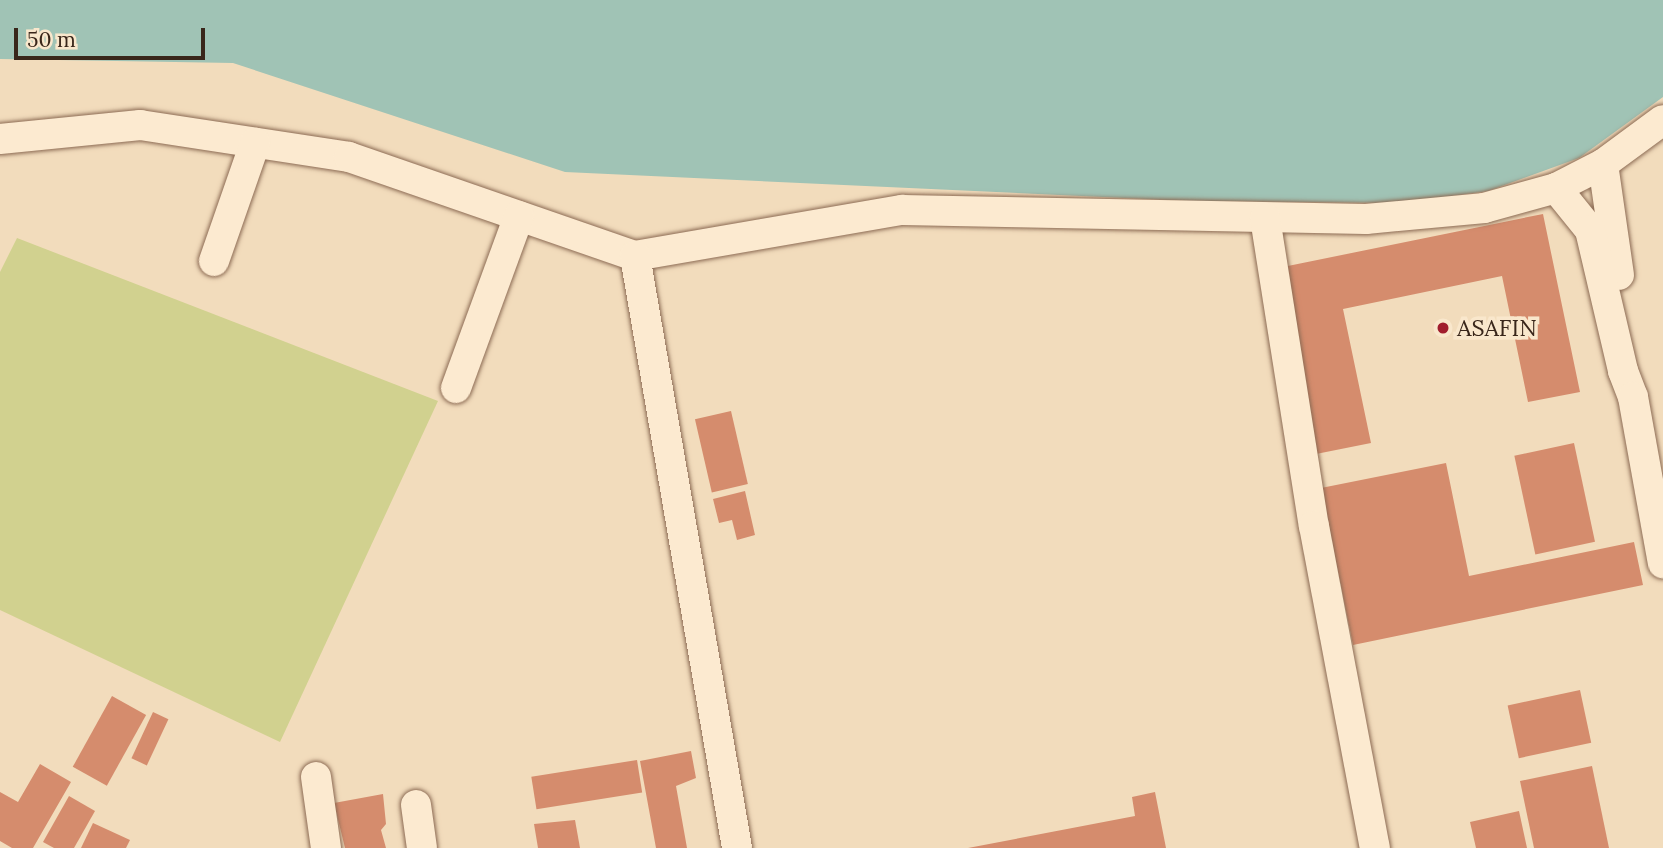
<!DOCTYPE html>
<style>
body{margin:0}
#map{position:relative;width:1663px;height:848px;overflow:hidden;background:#f2dcbc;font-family:Lora,serif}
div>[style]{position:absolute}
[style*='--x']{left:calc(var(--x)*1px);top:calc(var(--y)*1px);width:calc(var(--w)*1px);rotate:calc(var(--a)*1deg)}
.green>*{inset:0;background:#d1d18f}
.water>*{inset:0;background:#a0c3b5}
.building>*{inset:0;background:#d58c6d;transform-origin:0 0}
.roads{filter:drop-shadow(0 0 2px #8c6b54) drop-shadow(0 0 2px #8c6b54)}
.minor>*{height:30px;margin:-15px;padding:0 15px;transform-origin:15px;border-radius:15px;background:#fcead0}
.dots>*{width:19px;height:19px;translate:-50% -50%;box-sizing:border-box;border:4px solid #f9e7cc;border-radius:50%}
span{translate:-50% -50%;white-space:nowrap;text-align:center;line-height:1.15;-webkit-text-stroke:7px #f9e7cc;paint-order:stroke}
.poi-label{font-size:23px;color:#39261a}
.left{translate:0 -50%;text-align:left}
.scale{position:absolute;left:14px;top:28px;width:191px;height:32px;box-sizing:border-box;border:4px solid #39261a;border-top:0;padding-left:9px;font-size:21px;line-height:24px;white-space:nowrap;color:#39261a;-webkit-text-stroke:5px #f9e7cc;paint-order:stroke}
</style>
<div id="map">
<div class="green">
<div style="clip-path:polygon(17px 238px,438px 401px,280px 742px,0 610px,0 272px)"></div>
</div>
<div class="water">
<div style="clip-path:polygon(0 0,1663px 0,1663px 97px,1579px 158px,1488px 191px,1401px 203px,1190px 201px,565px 172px,233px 63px,0 59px)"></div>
</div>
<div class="building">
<div style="clip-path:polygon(1543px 214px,1580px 392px,1528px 402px,1502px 276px,1343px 309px,1371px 443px,1316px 454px,1278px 268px)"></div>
<div style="left:731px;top:411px;width:75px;height:37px;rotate:77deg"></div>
<div style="left:1574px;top:443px;width:101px;height:61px;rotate:78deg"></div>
<div style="clip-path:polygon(1446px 463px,1469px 576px,1634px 542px,1643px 585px,1353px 645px,1321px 488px)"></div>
<div style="clip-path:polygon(745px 491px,755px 535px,737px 540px,732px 520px,719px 523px,713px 499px)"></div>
<div style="left:1580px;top:690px;width:54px;height:74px;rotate:78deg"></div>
<div style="left:112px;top:696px;width:39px;height:81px;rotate:29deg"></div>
<div style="left:153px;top:712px;width:17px;height:51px;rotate:25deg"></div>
<div style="clip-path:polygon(691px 751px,696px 778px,676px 786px,687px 848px,656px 848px,640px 761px)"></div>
<div style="left:637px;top:760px;width:33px;height:107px;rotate:81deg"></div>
<div style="clip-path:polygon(40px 764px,71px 782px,33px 848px,12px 848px,0 841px,0 792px,18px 802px)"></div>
<div style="clip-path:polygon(1592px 766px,1609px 848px,1534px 848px,1520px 781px)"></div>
<div style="clip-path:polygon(1155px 792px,1166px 848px,968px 848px,1135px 816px,1132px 797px)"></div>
<div style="clip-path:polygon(383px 794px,386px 824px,381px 830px,386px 848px,345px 848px,334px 803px)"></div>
<div style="clip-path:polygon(69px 796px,95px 811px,74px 848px,54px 848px,43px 842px)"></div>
<div style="clip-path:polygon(1519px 811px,1527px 848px,1476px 848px,1470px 822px)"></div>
<div style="clip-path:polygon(575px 820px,580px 848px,538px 848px,534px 824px)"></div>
<div style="clip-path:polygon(93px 823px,130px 840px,126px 848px,81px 848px)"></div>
</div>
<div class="roads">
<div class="minor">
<div style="--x:0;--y:139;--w:141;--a:-5.7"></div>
<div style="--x:140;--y:125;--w:211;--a:8.7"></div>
<div style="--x:349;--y:157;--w:303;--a:19.1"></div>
<div style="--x:635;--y:256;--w:271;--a:-9.8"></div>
<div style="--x:902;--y:210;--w:464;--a:1.1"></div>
<div style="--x:1366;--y:219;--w:119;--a:-5.3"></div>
<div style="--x:1484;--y:208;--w:75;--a:-15.5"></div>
<div style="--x:1556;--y:188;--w:53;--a:-27.1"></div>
<div style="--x:1603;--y:164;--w:74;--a:-36.3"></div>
<div style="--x:1603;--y:164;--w:112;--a:81.8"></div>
<div style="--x:1556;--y:188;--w:54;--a:51"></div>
<div style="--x:1590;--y:230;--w:145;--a:76.8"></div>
<div style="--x:1623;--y:371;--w:28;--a:69"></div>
<div style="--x:1633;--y:397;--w:169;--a:79.8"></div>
<div style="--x:1265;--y:218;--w:312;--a:81"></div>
<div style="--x:1314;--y:526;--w:328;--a:79.3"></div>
<div style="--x:635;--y:256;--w:601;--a:80.22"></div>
<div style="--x:214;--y:261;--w:125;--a:-70.8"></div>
<div style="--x:456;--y:388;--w:183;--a:-69.9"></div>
<div style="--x:316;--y:777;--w:72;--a:82"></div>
<div style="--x:416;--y:805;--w:43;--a:82.1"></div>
</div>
</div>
<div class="dots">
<div style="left:1443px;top:328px;background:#a11d2d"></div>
</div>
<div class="poi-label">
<span class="left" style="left:1457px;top:328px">ASAFIN</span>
</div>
<div class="scale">50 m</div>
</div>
